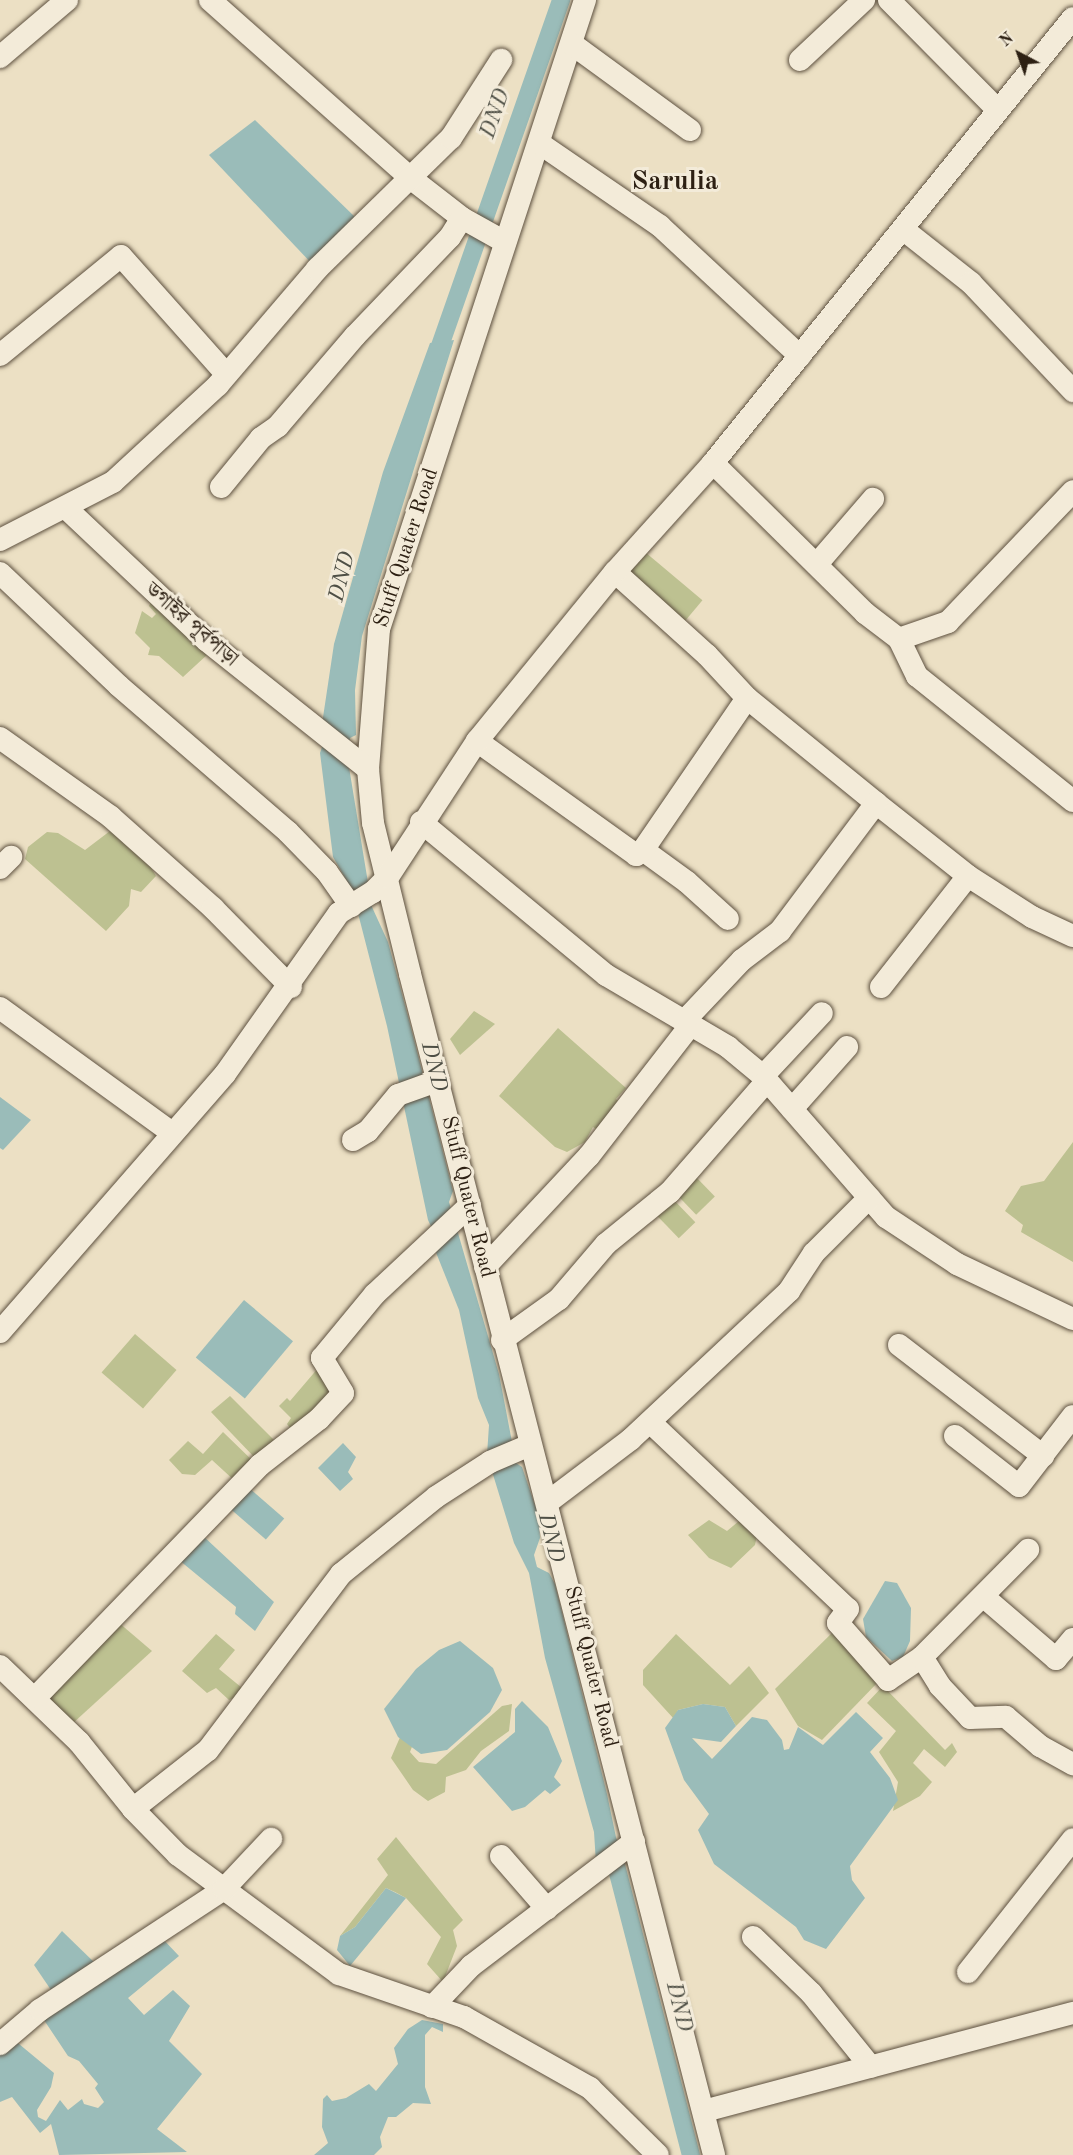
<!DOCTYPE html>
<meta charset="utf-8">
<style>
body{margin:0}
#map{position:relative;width:1073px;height:2155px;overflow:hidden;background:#ece0c4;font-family:"Old Standard TT","Noto Serif Bengali",serif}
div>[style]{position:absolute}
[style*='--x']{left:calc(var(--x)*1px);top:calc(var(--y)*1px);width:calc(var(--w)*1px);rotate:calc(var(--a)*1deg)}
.green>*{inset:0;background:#bdc191;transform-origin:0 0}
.water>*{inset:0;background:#9abcb9;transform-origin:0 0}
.canal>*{height:18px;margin:-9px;padding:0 9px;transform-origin:9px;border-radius:9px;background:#9abcb9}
.roads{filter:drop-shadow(0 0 2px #5d503f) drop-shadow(0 0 2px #5d503f)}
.minor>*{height:22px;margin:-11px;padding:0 11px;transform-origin:11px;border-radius:11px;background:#f3ebd9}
span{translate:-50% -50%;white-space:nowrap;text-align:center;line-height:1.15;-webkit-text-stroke:6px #f3ebd9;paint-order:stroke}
.street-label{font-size:21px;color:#2d2013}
.water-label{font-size:22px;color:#4e4f45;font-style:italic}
.district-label{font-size:27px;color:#2d2013;font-weight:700}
.north{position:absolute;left:989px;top:24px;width:60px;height:60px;-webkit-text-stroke:4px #f3ebd9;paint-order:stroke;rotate:319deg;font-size:16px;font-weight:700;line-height:24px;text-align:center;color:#2d2013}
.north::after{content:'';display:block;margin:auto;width:21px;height:27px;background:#2d2013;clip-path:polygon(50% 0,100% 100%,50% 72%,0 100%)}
</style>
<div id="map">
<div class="green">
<div style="left:645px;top:552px;width:75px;height:31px;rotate:40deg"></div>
<div style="clip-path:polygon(153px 598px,208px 654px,183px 677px,159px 656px,148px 655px,150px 648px,135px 633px,142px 611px,152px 618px,156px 614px,149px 606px)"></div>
<div style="clip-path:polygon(110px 831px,147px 861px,156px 876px,141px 892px,131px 889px,129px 906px,106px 931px,25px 859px,28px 847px,47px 832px,58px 833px,85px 850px)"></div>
<div style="clip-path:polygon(474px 1011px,495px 1024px,460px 1055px,450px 1039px)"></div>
<div style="clip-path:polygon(558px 1028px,626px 1088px,616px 1099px,623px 1106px,604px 1134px,593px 1127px,585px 1142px,567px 1152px,555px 1147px,499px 1096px)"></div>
<div style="clip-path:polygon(1073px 1142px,1073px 1262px,1021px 1232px,1023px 1225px,1005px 1211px,1021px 1186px,1044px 1181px)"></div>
<div style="left:694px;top:1175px;width:30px;height:26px;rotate:46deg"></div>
<div style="left:671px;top:1197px;width:35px;height:23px;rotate:46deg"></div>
<div style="left:135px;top:1334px;width:55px;height:51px;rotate:41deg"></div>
<div style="clip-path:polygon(319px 1367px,332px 1395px,294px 1433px,287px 1424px,291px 1418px,279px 1406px,287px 1398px,290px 1401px)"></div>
<div style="clip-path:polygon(230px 1396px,251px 1417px,236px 1431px,251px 1417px,279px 1445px,258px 1461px,211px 1412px)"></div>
<div style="clip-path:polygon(223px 1432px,255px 1463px,236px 1482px,212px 1460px,195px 1475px,182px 1474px,169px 1460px,188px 1441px,203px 1454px)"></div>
<div style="clip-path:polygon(745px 1516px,757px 1535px,755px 1545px,731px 1568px,709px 1558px,688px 1535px,709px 1520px,727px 1531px)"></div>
<div style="clip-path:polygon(118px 1622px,152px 1651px,72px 1724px,45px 1695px)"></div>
<div style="clip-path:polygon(836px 1629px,881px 1679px,822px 1740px,798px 1726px,775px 1689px)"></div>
<div style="clip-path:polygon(216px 1634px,235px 1650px,219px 1669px,247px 1692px,229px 1700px,216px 1688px,207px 1693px,182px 1671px)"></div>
<div style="clip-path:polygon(676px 1634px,730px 1685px,749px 1666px,769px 1693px,736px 1726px,725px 1707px,703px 1704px,678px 1710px,674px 1719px,643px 1685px,643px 1670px)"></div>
<div style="clip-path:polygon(883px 1686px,945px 1750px,952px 1743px,957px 1752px,945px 1767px,924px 1749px,913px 1763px,932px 1782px,920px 1796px,893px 1811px,898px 1782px,879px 1752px,896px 1731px,867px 1703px)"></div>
<div style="clip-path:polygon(512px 1704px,509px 1731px,481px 1751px,466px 1770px,446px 1777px,445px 1792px,428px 1801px,413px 1790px,391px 1758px,401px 1735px,413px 1744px,410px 1752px,419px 1762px,436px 1764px,502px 1706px)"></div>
<div style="clip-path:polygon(396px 1837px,463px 1920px,453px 1930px,457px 1946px,443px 1982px,427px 1964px,441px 1937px,406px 1898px,395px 1892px,386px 1888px,355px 1927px,340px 1936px,388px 1875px,377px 1859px)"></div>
</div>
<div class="water">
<div style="clip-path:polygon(255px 120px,355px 217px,314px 266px,209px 155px)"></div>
<div style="clip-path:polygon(454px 340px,362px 636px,355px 690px,356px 735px,350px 738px,348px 761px,372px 907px,388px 942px,409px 1020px,453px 1191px,449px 1202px,499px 1374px,516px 1463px,522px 1467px,539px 1517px,540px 1538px,534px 1555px,537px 1567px,549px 1573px,555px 1584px,607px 1794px,618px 1847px,596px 1863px,594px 1832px,545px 1658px,529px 1573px,514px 1543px,487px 1455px,489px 1425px,478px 1398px,459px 1310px,435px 1250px,438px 1241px,428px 1220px,387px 1026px,352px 890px,333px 857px,320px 753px,328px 729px,322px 724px,334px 644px,383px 472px,430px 343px)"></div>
<div style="clip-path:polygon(0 1097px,31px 1120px,3px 1150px,0 1148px)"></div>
<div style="left:244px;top:1300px;width:64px;height:75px;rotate:40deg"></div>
<div style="clip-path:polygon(343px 1443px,356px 1457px,348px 1472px,353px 1479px,340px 1491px,318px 1468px)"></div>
<div style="left:248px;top:1487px;width:48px;height:28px;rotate:41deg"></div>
<div style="clip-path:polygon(202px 1535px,274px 1602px,255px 1631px,235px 1614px,236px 1607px,179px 1560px)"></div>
<div style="clip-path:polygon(885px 1581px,897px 1583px,911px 1608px,910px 1641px,903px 1657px,892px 1661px,866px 1637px,863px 1619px)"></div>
<div style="clip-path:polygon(460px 1641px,493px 1668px,502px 1690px,490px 1712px,447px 1750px,421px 1754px,398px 1737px,384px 1709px,416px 1669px,439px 1650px)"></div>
<div style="clip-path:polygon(522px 1701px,548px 1727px,562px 1761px,554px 1777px,561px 1785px,550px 1794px,545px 1790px,525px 1807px,512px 1811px,473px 1767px,515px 1732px,515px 1709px)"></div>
<div style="clip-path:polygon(703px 1704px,725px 1707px,736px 1726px,721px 1742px,692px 1738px,712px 1759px,752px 1717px,767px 1720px,782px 1740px,784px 1750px,789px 1749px,798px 1727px,823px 1745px,856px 1712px,883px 1738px,870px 1752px,890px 1778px,898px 1800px,850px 1866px,852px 1880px,865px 1898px,826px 1949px,804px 1940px,796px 1927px,714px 1864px,698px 1830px,709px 1814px,684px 1780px,665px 1728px,678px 1710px)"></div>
<div style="clip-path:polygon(386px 1888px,406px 1898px,350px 1966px,337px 1950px,340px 1936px,355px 1927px)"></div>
<div style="clip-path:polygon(62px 1931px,98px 1966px,51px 1990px,34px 1965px)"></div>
<div style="clip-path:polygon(161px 1937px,179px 1956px,128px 1998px,144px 2015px,173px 1990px,190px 2006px,169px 2041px,202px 2074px,157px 2129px,187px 2152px,59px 2155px,51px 2124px,40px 2133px,12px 2097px,0 2102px,0 2049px,13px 2039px,54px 2073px,51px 2087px,37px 2110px,38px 2117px,46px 2121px,60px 2100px,68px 2110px,82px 2099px,84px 2104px,98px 2108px,104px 2102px,95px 2088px,98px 2084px,79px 2061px,68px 2056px,42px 2017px)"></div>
<div style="clip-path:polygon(422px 2020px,443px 2024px,443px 2032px,432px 2027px,425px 2035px,425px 2087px,431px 2104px,413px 2103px,396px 2117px,388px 2117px,380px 2137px,382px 2147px,374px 2155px,314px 2155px,328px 2143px,322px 2127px,323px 2099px,327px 2095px,332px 2101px,346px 2098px,369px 2084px,376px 2091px,398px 2064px,394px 2048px,408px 2029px)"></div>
</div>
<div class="canal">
<div style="--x:434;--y:363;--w:385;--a:-70.7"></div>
<div style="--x:611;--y:1846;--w:319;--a:75.5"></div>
</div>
<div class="roads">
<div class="minor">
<div style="--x:210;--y:0;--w:271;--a:41.6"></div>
<div style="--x:413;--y:180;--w:62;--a:37.8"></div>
<div style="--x:462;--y:218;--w:49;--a:29.2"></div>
<div style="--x:585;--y:0;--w:662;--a:108.13"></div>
<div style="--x:379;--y:629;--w:140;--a:94.5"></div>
<div style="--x:368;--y:769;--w:54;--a:84.7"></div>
<div style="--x:373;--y:823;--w:155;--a:76.2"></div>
<div style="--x:410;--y:974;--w:1219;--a:75.56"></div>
<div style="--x:889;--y:0;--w:153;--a:45.3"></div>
<div style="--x:572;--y:44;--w:146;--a:36.1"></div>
<div style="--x:0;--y:57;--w:88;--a:-40.4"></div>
<div style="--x:800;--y:60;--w:88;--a:-43.2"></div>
<div style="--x:539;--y:143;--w:147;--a:34.4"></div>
<div style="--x:660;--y:226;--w:191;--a:42.9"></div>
<div style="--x:904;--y:230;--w:85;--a:38.3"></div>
<div style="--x:971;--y:283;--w:149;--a:46.6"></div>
<div style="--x:0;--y:355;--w:156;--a:-39.3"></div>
<div style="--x:121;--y:256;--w:158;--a:48.3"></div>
<div style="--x:713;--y:463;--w:214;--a:44.6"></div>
<div style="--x:865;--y:613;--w:43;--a:37.4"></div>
<div style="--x:899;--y:639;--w:41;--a:64.1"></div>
<div style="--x:917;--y:676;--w:200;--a:38.7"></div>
<div style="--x:221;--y:487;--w:63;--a:-50.8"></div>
<div style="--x:261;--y:438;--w:21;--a:-35"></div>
<div style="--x:278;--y:426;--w:118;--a:-49.5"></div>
<div style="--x:355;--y:336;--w:137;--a:-46.2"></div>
<div style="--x:450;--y:237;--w:22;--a:-58"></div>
<div style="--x:67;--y:509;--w:192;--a:43.3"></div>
<div style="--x:207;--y:641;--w:206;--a:38.5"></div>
<div style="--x:0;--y:540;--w:127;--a:-27.2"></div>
<div style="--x:113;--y:482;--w:143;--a:-42.7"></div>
<div style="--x:218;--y:385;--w:153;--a:-49.5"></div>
<div style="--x:317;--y:269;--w:187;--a:-44.4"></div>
<div style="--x:451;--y:138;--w:93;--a:-57.3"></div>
<div style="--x:817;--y:564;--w:86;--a:-49.3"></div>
<div style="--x:615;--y:572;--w:124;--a:42.1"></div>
<div style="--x:707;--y:655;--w:59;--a:47.1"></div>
<div style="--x:747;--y:698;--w:166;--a:39.1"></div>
<div style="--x:876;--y:803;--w:117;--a:38.4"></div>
<div style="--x:968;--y:876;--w:76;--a:32.6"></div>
<div style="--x:1032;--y:917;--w:45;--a:24.9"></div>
<div style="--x:0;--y:573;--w:164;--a:43.5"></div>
<div style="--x:119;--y:686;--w:223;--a:40.8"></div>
<div style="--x:288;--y:832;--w:56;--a:45.7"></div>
<div style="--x:327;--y:872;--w:42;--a:54.8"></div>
<div style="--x:899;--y:639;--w:52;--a:-19.1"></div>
<div style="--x:948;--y:622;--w:181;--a:-46.3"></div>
<div style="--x:0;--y:738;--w:136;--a:35.4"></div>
<div style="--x:111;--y:817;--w:137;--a:41.7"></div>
<div style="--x:213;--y:908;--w:111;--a:45.4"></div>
<div style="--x:477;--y:741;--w:196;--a:35.6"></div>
<div style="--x:636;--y:855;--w:9;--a:-36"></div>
<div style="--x:643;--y:850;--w:54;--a:36"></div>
<div style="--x:687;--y:882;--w:55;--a:42.1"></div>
<div style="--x:421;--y:822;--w:240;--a:39.6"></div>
<div style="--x:606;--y:975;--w:142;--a:30.5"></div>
<div style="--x:728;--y:1047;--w:45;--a:39.6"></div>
<div style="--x:763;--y:1076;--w:187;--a:48.9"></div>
<div style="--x:886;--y:1217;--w:85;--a:33.5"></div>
<div style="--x:957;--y:1264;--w:128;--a:25.4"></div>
<div style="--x:643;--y:850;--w:184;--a:-55.6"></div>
<div style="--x:0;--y:868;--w:16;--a:-45"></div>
<div style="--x:881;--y:987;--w:141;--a:-51.9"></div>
<div style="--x:0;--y:1008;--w:213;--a:36"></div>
<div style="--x:763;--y:1076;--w:86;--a:-46.9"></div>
<div style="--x:792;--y:1109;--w:83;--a:-48.4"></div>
<div style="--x:353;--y:1140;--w:17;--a:-31"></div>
<div style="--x:368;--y:1131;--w:47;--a:-50.2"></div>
<div style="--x:398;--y:1095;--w:41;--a:-19.7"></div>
<div style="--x:485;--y:1267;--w:152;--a:-46.9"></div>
<div style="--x:589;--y:1156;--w:165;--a:-52.2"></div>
<div style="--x:690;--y:1026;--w:10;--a:-96"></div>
<div style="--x:689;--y:1016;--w:77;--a:-46.6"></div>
<div style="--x:742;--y:960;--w:48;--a:-37.3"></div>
<div style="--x:780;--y:931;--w:160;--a:-53.1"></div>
<div style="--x:0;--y:1332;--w:342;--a:-48.9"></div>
<div style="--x:225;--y:1074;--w:197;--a:-54.7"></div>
<div style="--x:339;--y:913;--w:40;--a:-32"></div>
<div style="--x:373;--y:892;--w:21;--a:-45"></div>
<div style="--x:388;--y:877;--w:163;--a:-56.8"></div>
<div style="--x:477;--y:741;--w:218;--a:-50.8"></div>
<div style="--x:615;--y:572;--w:147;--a:-48"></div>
<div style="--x:713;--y:463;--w:572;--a:-51.03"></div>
<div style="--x:502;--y:1340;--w:70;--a:-35.7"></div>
<div style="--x:559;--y:1299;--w:72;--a:-49.5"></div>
<div style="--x:606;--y:1244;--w:82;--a:-39.1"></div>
<div style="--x:670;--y:1192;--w:147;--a:-48.9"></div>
<div style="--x:899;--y:1345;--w:182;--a:37.6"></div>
<div style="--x:650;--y:1422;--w:272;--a:43.4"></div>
<div style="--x:848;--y:1609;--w:17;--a:126"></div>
<div style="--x:838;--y:1623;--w:76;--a:48.7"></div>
<div style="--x:888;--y:1680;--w:41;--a:-34.1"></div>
<div style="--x:922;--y:1657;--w:151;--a:-45.3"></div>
<div style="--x:955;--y:1436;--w:81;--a:38"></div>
<div style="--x:1019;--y:1486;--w:88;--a:-52.4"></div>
<div style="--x:548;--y:1502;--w:103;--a:-37.1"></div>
<div style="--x:630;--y:1440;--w:218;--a:-43.1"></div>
<div style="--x:789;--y:1291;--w:45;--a:-56.7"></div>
<div style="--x:814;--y:1253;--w:78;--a:-45"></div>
<div style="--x:984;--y:1597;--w:95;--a:40.7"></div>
<div style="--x:1056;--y:1659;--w:26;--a:-50"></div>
<div style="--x:922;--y:1657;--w:34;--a:58"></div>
<div style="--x:940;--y:1686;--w:44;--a:46.8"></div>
<div style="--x:970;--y:1718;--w:36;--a:-2"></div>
<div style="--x:1006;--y:1717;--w:45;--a:40.5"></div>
<div style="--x:1040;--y:1746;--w:38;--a:29"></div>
<div style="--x:0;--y:1666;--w:110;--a:43.9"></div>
<div style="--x:79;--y:1742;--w:86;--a:51.1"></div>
<div style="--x:133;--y:1809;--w:64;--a:45.6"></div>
<div style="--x:178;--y:1855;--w:200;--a:36.5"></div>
<div style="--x:339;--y:1974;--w:132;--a:19"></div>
<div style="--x:464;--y:2017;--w:145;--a:29.4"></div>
<div style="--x:590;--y:2088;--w:95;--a:44.6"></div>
<div style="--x:36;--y:1697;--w:322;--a:-46"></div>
<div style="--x:260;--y:1465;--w:75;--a:-37.9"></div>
<div style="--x:319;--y:1419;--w:35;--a:-47"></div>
<div style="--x:343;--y:1393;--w:41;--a:-121"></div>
<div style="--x:322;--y:1358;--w:83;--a:-50.4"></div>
<div style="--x:375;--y:1294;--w:130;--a:-43.1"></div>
<div style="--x:133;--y:1809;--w:95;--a:-38.2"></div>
<div style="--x:208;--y:1750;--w:221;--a:-52.9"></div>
<div style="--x:341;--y:1574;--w:122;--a:-39"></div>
<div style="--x:436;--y:1497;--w:64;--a:-32.9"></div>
<div style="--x:490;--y:1462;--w:43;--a:-23"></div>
<div style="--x:501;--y:1856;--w:70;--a:49"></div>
<div style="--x:753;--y:1937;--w:81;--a:44"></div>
<div style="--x:811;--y:1993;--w:95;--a:51"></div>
<div style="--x:968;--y:1972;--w:169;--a:-51.7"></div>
<div style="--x:432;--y:2007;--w:57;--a:-46.4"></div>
<div style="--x:471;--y:1966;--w:205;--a:-37.3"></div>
<div style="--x:0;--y:2044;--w:52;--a:-40.4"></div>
<div style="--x:40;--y:2010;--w:220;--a:-33.3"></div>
<div style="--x:224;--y:1889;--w:69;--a:-46.8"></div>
<div style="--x:704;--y:2111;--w:382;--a:-14.9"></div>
</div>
</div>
<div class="street-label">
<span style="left:407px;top:548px;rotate:-72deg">Stuff Quater Road</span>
<span style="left:191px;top:625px;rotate:41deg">ডগাইর পূর্বপাড়া</span>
<span style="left:467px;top:1197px;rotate:76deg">Stuff Quater Road</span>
<span style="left:590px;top:1667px;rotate:76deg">Stuff Quater Road</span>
</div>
<div class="water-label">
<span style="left:496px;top:114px;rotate:-71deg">DND</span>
<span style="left:343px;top:577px;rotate:-76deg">DND</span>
<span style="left:433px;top:1067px;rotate:76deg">DND</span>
<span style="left:550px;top:1538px;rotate:76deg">DND</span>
<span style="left:678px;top:2007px;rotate:76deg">DND</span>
</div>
<div class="district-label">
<span style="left:675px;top:182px">Sarulia</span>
</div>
<div class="north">N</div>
</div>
